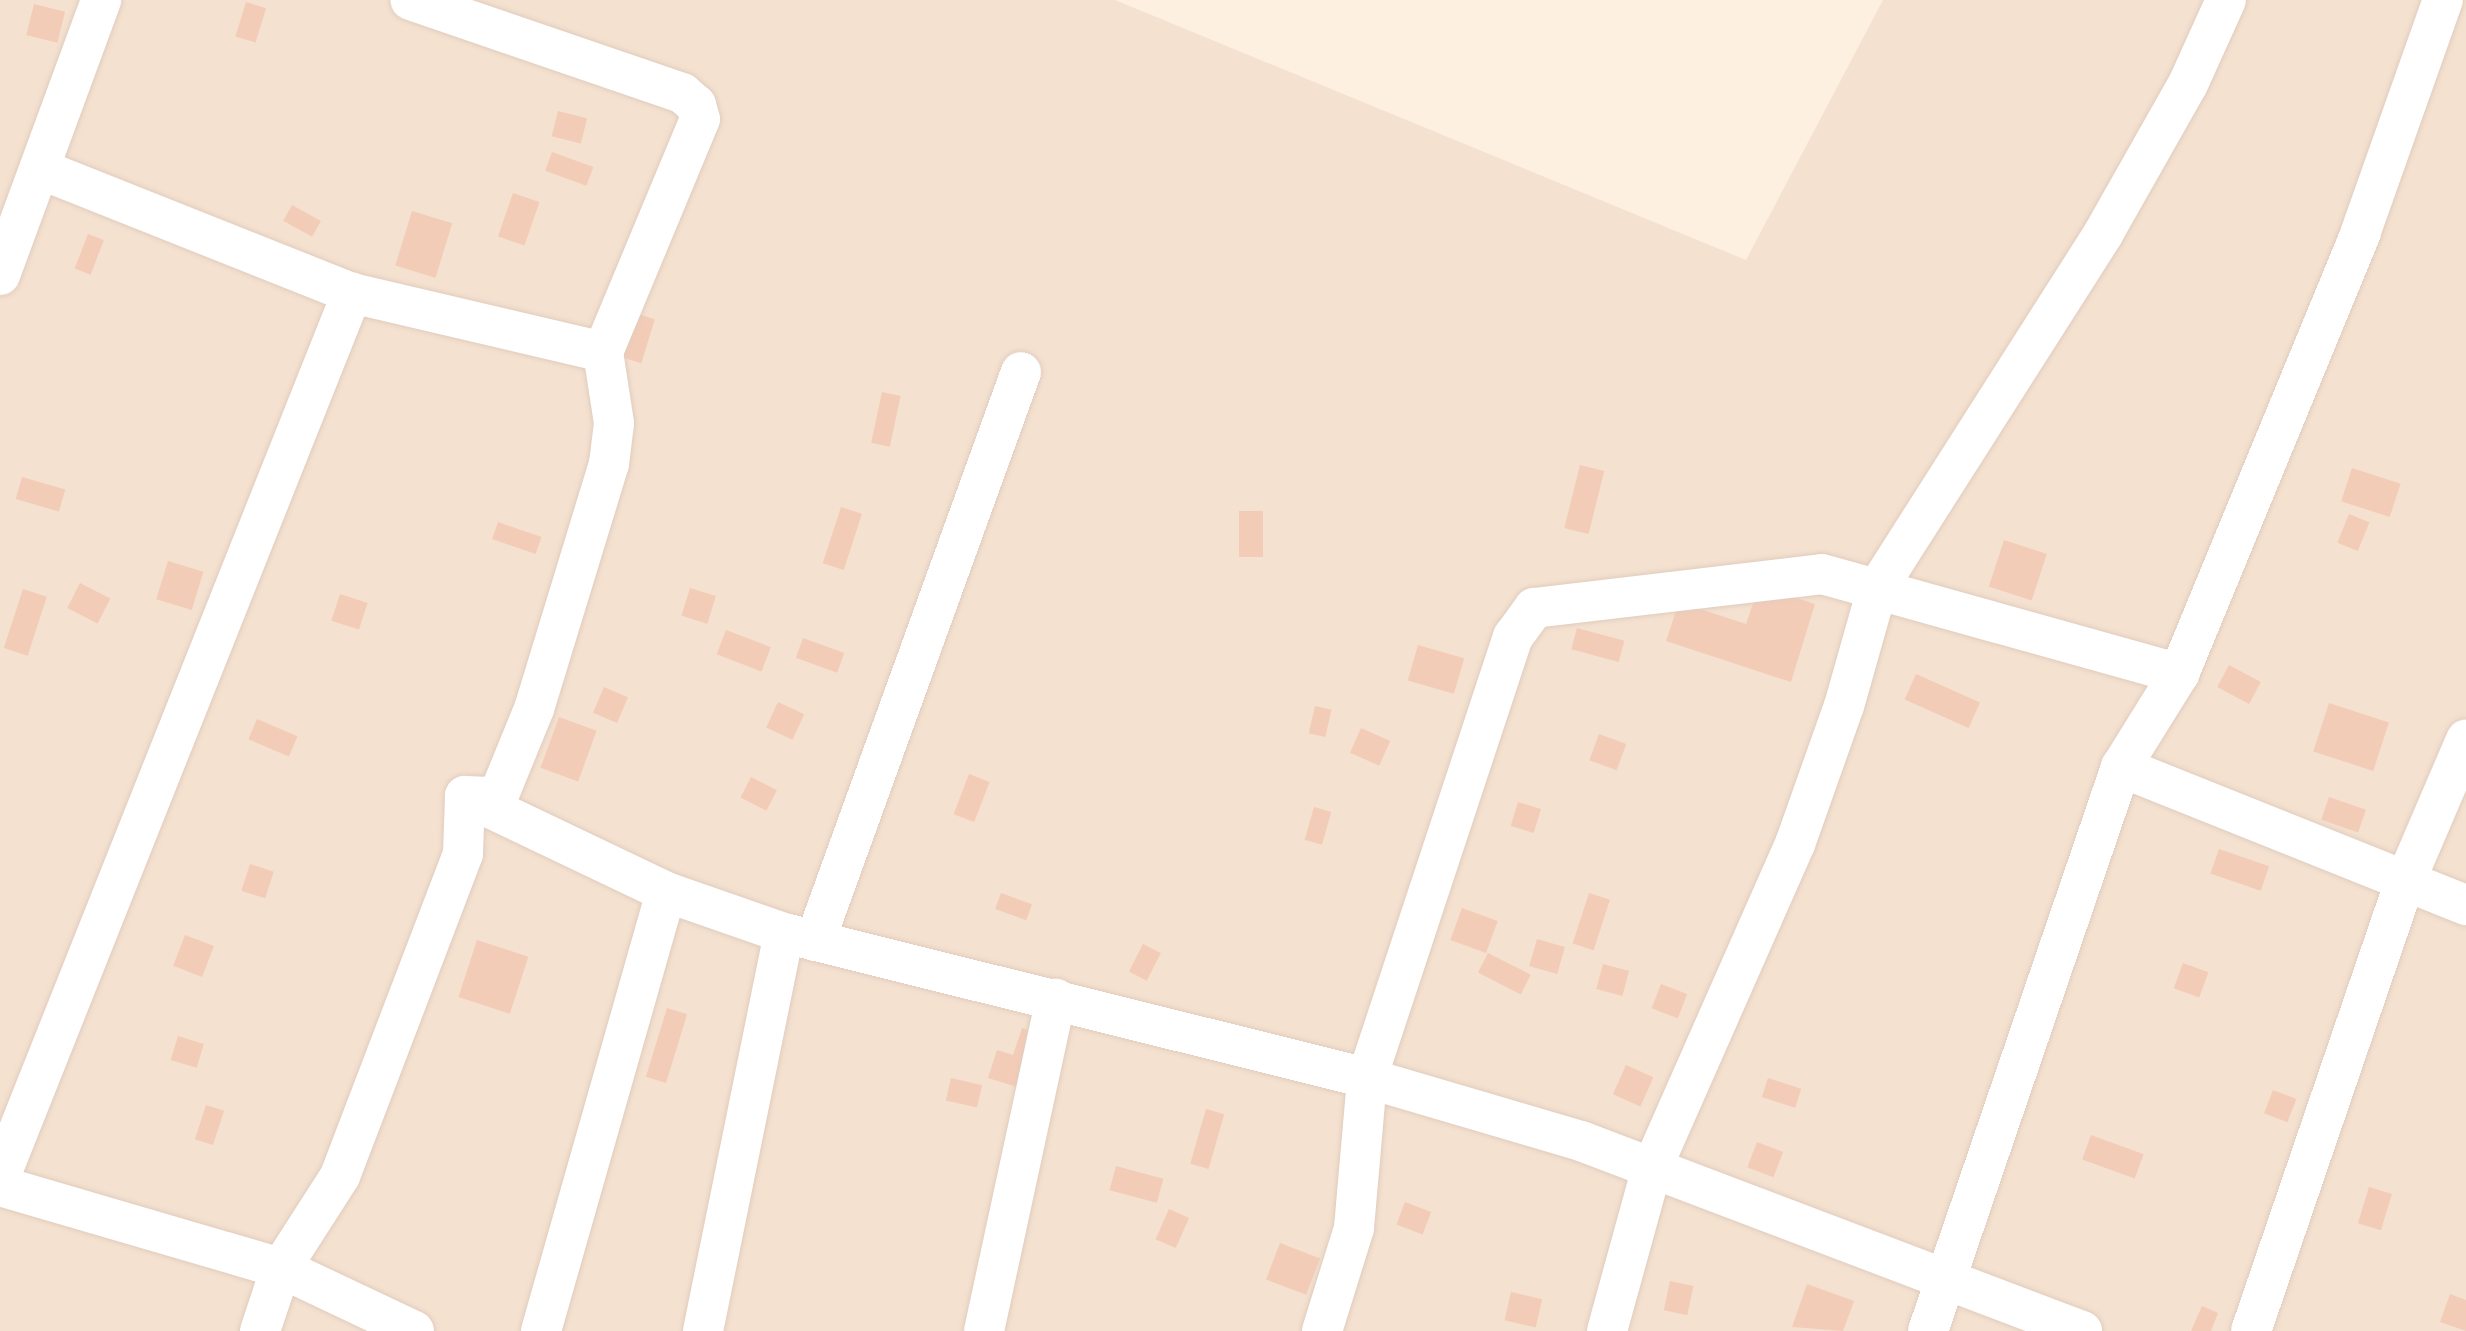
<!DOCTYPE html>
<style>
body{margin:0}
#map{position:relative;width:2466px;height:1331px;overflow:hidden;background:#fdf0e1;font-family:Barlow,sans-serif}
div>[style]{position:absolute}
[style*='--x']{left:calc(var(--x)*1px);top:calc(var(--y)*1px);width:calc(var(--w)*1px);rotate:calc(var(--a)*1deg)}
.residential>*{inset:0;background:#f4e1d0}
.building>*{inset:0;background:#f3ccb8;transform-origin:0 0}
.roads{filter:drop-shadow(0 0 2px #e1ccbd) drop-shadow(0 0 2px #e1ccbd)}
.minor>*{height:40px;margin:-20px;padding:0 20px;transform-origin:20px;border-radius:20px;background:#fff}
span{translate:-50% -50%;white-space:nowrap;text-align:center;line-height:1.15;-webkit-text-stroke:7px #fff4e8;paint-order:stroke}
</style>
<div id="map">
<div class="residential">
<div style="clip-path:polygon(0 0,1115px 0,1746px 260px,1883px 0,2466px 0,2466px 1331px,0 1331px)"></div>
</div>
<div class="building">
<div style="left:246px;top:2px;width:21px;height:36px;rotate:17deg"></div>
<div style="left:34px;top:4px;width:32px;height:32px;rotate:14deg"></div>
<div style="left:558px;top:111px;width:30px;height:26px;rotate:14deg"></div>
<div style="left:552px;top:152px;width:44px;height:20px;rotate:20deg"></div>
<div style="left:513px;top:193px;width:28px;height:46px;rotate:19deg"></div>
<div style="left:292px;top:205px;width:33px;height:18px;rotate:29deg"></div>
<div style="left:412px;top:211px;width:42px;height:57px;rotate:17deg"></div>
<div style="left:88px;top:234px;width:17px;height:37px;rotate:21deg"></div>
<div style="left:628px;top:311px;width:28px;height:46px;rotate:17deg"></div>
<div style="left:882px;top:392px;width:19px;height:52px;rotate:12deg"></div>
<div style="left:1580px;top:465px;width:25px;height:65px;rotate:14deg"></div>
<div style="left:2352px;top:468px;width:51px;height:35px;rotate:18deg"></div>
<div style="left:22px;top:477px;width:45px;height:23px;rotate:16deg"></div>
<div style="left:841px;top:507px;width:22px;height:59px;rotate:18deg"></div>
<div style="left:1239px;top:511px;width:24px;height:46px"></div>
<div style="left:2349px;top:514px;width:22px;height:31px;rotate:22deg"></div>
<div style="left:498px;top:522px;width:46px;height:18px;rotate:19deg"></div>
<div style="left:2004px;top:540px;width:45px;height:49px;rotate:18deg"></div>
<div style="left:168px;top:561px;width:37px;height:40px;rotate:17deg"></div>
<div style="left:80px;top:583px;width:34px;height:28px;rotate:27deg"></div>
<div style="clip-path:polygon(1759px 586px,1815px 604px,1791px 682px,1666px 641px,1679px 602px,1746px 624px)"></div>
<div style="left:690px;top:588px;width:27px;height:29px;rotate:17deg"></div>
<div style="left:23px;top:589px;width:25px;height:62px;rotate:18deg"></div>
<div style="left:340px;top:594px;width:29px;height:28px;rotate:18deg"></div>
<div style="left:1577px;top:628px;width:49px;height:22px;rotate:15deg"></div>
<div style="left:726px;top:630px;width:48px;height:26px;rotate:21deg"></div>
<div style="left:803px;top:638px;width:44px;height:21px;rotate:20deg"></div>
<div style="left:1418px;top:645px;width:48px;height:37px;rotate:16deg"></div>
<div style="left:2229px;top:665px;width:36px;height:25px;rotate:28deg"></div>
<div style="left:1916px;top:674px;width:70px;height:28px;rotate:24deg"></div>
<div style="left:604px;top:687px;width:26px;height:28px;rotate:23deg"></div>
<div style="left:778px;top:702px;width:29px;height:28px;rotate:25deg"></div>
<div style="left:2329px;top:703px;width:63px;height:51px;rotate:18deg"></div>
<div style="left:1315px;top:706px;width:17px;height:28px;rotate:13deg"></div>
<div style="left:559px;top:717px;width:40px;height:54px;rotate:20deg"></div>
<div style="left:257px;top:719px;width:44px;height:22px;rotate:23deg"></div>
<div style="left:1361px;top:728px;width:32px;height:27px;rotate:24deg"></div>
<div style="left:1599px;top:734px;width:29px;height:28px;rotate:20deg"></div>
<div style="left:969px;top:774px;width:22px;height:43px;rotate:21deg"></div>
<div style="left:751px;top:777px;width:29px;height:23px;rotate:27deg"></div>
<div style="left:2329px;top:797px;width:39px;height:24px;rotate:19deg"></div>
<div style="left:1518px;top:802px;width:24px;height:25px;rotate:17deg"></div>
<div style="left:1314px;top:807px;width:18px;height:34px;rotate:16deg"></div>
<div style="left:2219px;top:849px;width:53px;height:26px;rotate:19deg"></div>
<div style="left:250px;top:864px;width:25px;height:28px;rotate:18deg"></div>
<div style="left:1001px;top:893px;width:33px;height:17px;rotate:20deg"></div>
<div style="left:1589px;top:893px;width:22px;height:53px;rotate:18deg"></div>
<div style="left:1462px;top:908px;width:38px;height:34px;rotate:20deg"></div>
<div style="left:185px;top:935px;width:31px;height:33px;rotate:21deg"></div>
<div style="left:1537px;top:939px;width:29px;height:28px;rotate:16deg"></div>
<div style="left:477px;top:940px;width:54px;height:60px;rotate:18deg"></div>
<div style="left:1143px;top:944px;width:20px;height:31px;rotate:27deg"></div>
<div style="left:1488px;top:953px;width:48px;height:22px;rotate:27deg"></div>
<div style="left:2183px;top:963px;width:27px;height:27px;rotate:20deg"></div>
<div style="left:1603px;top:964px;width:27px;height:26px;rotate:15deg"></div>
<div style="left:1661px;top:984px;width:28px;height:26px;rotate:21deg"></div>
<div style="left:667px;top:1008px;width:21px;height:72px;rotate:17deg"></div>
<div style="clip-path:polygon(1022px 1028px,1045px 1036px,1027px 1090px,988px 1078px,997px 1050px,1013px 1055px)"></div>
<div style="left:178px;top:1036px;width:27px;height:25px;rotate:17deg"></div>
<div style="left:1626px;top:1065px;width:30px;height:32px;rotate:24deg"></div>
<div style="left:951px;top:1078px;width:32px;height:23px;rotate:13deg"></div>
<div style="left:1768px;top:1078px;width:35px;height:20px;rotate:18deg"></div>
<div style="left:2273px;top:1090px;width:25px;height:25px;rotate:21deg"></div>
<div style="left:206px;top:1105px;width:19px;height:36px;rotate:18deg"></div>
<div style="left:1206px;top:1109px;width:19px;height:57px;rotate:16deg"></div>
<div style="left:2091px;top:1135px;width:56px;height:26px;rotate:20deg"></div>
<div style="left:1757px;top:1142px;width:28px;height:27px;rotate:21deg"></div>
<div style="left:1116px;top:1166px;width:49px;height:25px;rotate:15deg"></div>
<div style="left:2369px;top:1187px;width:24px;height:38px;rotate:17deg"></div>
<div style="left:1405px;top:1202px;width:28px;height:24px;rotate:21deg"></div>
<div style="left:1169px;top:1209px;width:22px;height:33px;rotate:24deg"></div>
<div style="left:1280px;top:1243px;width:43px;height:39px;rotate:21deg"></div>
<div style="left:1670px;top:1281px;width:24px;height:30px;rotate:12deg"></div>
<div style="clip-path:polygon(1807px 1284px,1854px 1301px,1843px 1331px,1792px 1327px)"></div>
<div style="left:1511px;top:1292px;width:32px;height:29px;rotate:13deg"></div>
<div style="clip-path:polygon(2450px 1294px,2466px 1300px,2466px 1331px,2440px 1322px)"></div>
<div style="clip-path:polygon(2202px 1306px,2218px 1313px,2211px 1331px,2191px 1331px)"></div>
</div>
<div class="roads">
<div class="minor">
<div style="--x:40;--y:169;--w:336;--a:21.7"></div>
<div style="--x:352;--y:293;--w:258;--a:13.2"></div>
<div style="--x:0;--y:275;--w:293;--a:-69.8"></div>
<div style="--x:2121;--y:767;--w:372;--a:21.8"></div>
<div style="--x:465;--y:796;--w:223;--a:25.5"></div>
<div style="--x:666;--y:892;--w:125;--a:19.2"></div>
<div style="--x:784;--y:933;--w:601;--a:13.97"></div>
<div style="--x:1367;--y:1078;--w:223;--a:16.4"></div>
<div style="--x:1581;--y:1141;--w:536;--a:20.77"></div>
<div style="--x:815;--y:941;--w:605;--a:-70.1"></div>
<div style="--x:0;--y:1177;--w:952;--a:-68.29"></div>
<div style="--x:0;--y:1186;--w:293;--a:16.3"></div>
<div style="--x:281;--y:1268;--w:147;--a:25.3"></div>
<div style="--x:260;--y:1331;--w:66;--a:-71.6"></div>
<div style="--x:281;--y:1268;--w:109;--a:-57.3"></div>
<div style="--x:340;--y:1176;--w:345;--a:-69.1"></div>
<div style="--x:463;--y:854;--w:58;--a:-88"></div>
<div style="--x:465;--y:796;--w:33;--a:2"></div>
<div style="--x:498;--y:797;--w:95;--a:-67.8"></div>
<div style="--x:534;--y:709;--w:256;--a:-73"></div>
<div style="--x:609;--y:464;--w:41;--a:-83"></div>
<div style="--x:614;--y:423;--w:72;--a:-98.8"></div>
<div style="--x:603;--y:352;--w:252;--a:-67.4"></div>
<div style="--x:700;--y:119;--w:15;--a:-106"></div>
<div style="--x:696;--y:105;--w:18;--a:-139"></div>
<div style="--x:682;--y:93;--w:287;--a:-161.1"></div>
<div style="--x:541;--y:1331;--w:456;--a:-74.1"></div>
<div style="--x:703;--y:1331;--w:406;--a:-78.5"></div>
<div style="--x:984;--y:1331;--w:340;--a:-77.8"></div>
<div style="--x:1322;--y:1331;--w:108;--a:-72.7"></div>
<div style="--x:1354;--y:1228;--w:151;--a:-85"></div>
<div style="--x:1367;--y:1078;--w:465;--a:-71.7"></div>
<div style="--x:1513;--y:637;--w:36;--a:-54"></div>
<div style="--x:1534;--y:608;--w:290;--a:-6.7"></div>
<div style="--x:1822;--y:574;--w:371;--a:15.6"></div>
<div style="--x:1607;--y:1331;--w:169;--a:-74.6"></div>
<div style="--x:1652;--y:1168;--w:354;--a:-66.2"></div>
<div style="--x:1795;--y:844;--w:146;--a:-70.5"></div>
<div style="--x:1844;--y:706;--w:122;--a:-74.2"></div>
<div style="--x:1877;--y:589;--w:421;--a:-57.5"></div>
<div style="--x:2103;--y:234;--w:172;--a:-60.5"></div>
<div style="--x:2188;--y:84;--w:92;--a:-65.7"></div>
<div style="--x:1928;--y:1331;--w:596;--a:-71.11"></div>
<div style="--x:2121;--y:767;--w:110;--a:-58.1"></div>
<div style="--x:2179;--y:674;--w:476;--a:-67.6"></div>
<div style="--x:2360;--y:234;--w:248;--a:-70.5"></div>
<div style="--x:2251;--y:1331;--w:475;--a:-71.1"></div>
<div style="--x:2405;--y:882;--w:155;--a:-66.8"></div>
</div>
</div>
</div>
